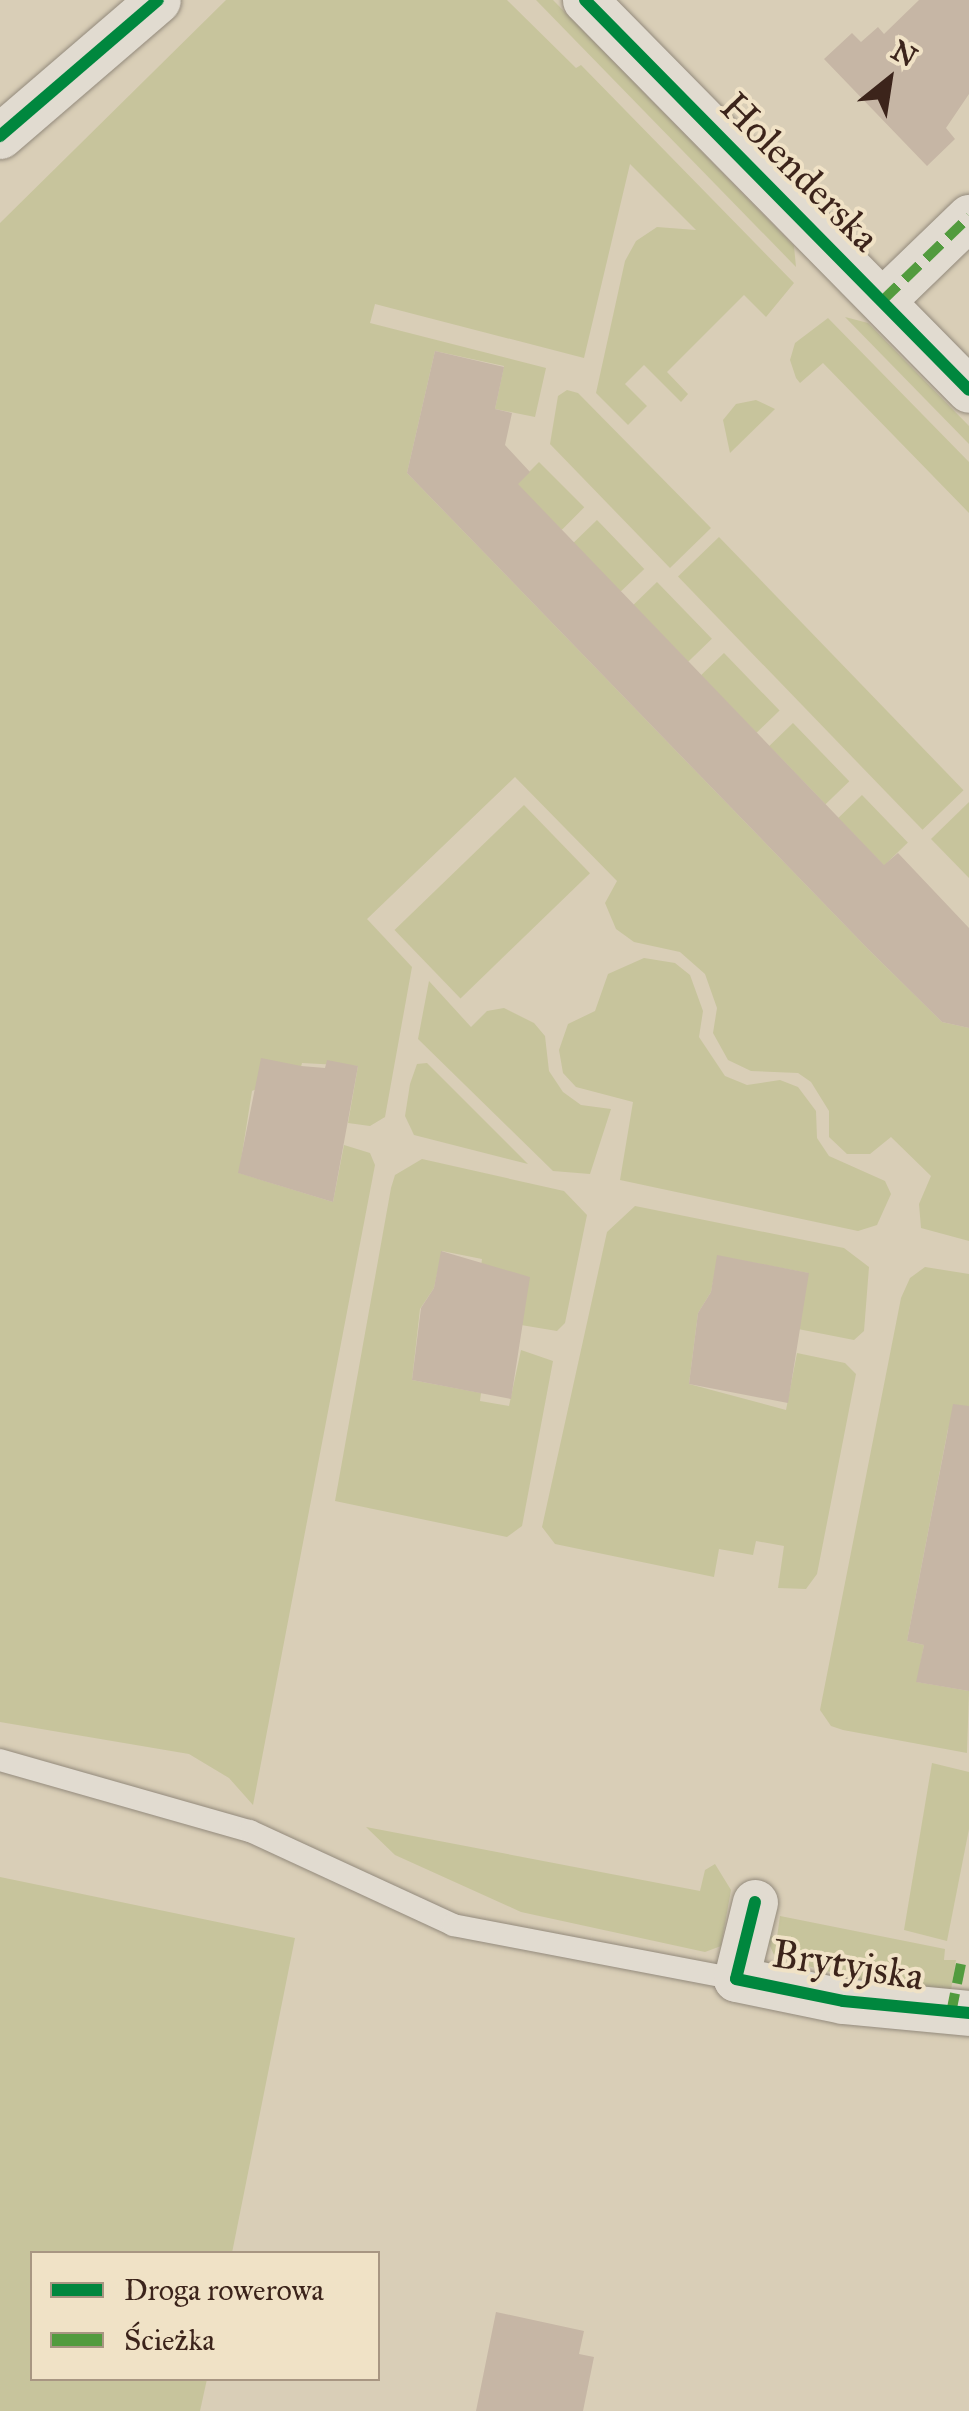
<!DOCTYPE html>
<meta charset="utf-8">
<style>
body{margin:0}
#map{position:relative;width:969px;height:2411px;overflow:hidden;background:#d9ceb7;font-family:"IM FELL Great Primer",serif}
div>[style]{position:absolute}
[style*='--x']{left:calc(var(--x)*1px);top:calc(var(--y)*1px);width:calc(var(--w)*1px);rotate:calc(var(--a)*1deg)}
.green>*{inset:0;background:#c7c49c;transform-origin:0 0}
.building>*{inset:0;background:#c6b6a5}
.roads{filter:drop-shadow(0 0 2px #938a7c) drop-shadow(0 0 2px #938a7c)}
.lane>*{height:22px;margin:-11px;padding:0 11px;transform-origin:11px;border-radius:11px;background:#e1dbd0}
.street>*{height:45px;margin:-22.5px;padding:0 22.5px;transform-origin:22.5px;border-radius:22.5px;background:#e1dbd0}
.quiet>*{height:10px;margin-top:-5px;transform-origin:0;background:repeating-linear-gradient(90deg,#529b3e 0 20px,transparent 0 30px)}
.cycleway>*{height:12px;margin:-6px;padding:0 6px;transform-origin:6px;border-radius:6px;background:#00873e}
span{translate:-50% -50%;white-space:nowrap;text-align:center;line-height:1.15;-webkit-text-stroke:8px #f0e2c6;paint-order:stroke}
.street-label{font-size:40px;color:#3c241b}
.legend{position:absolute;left:30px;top:2251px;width:350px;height:130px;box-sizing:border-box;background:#f0e2c6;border:2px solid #a89682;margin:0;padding:12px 18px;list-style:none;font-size:30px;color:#3c241b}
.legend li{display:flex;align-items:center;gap:20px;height:50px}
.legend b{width:50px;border:2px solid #a89682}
.north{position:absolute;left:839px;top:30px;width:100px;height:100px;-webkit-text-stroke:8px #f0e2c6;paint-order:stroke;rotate:30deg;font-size:28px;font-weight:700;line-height:40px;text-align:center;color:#3c241b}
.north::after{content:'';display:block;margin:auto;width:35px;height:45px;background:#3c241b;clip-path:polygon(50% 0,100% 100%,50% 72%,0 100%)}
</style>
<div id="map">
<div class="green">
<div style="clip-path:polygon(226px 0,507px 0,576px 68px,581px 65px,794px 283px,766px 317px,744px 295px,667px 372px,688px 394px,681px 402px,644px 365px,625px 384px,647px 406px,628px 425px,596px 393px,625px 261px,636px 241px,657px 227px,696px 230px,630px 164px,584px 358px,375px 304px,370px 323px,546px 368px,535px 417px,495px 409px,504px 366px,435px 351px,407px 473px,869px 950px,942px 1022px,969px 1028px,969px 1241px,921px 1228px,919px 1204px,931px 1176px,891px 1137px,870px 1154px,847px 1154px,829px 1137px,829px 1111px,811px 1082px,798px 1073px,751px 1071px,728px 1060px,713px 1033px,717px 1008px,705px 974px,680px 952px,634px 942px,616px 929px,605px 903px,617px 881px,515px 777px,367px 919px,412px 967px,385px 1117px,370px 1126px,348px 1123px,358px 1066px,302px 1063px,300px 1071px,252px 1091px,239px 1173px,333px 1202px,344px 1145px,370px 1153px,375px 1165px,253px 1805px,229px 1778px,189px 1754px,0 1722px,0 223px)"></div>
<div style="clip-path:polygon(536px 0,553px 0,794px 246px,796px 267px)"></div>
<div style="clip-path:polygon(845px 317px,868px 323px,969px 426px,969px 444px)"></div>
<div style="clip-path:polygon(828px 318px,969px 462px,969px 513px,823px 363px,800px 383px,796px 378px,790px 360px,795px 343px)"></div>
<div style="clip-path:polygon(567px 390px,578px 393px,711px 528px,670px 568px,550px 444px,558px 396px)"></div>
<div style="clip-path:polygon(756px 400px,775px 409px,730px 453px,723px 420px,736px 404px)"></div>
<div style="left:539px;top:462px;width:64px;height:32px;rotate:45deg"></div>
<div style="left:597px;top:520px;width:68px;height:33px;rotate:46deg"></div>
<div style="left:719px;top:537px;width:352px;height:57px;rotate:46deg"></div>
<div style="left:657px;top:582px;width:79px;height:33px;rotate:46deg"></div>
<div style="left:724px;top:653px;width:80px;height:32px;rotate:46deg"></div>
<div style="left:793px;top:723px;width:81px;height:33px;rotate:46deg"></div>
<div style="left:862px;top:795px;width:66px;height:33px;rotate:46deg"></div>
<div style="clip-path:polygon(969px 802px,969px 878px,931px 839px)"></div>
<div style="left:524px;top:805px;width:95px;height:180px;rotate:46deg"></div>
<div style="clip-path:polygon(644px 958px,675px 963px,690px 975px,703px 1011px,699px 1037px,725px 1076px,747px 1085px,780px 1080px,798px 1087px,816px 1111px,817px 1138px,829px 1156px,885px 1181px,891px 1194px,877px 1225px,858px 1231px,620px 1180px,633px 1102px,576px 1087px,563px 1073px,559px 1050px,568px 1024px,595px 1011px,608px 974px)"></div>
<div style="clip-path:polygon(429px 981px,471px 1027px,487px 1011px,504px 1008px,534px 1023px,545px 1036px,549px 1071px,563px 1092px,581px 1105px,611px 1109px,590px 1174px,553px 1171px,418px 1039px)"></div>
<div style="clip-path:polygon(427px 1063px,528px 1164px,414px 1135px,405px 1116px,410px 1084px,417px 1064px)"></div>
<div style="clip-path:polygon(422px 1159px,564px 1191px,587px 1215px,565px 1323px,557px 1331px,521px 1325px,481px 1267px,482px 1259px,442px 1251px,434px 1288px,420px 1309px,412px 1380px,481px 1393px,480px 1401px,509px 1406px,521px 1350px,553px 1361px,522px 1526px,507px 1537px,335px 1501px,391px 1188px,395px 1175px)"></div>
<div style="clip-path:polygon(635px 1206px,844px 1248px,869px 1267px,864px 1331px,854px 1340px,798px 1329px,808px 1273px,718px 1256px,711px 1292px,698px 1313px,689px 1384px,786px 1410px,797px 1353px,845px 1363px,856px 1374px,817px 1574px,806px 1589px,778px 1588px,784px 1546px,756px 1541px,753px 1555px,719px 1549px,714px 1577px,555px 1544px,542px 1527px,607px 1232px)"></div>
<div style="clip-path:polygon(925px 1267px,969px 1274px,969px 1411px,948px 1429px,907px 1641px,924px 1645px,917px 1682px,969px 1691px,967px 1753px,843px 1730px,831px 1726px,820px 1710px,901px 1298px,910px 1278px)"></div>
<div style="clip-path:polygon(932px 1763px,969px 1772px,969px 1829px,947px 1941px,904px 1930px)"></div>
<div style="clip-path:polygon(366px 1827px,700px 1891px,705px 1870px,715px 1864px,731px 1890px,721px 1946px,705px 1952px,521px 1912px,395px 1855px)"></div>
<div style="clip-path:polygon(0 1877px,295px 1938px,232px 2253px,32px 2254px,32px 2378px,207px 2379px,200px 2411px,0 2411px)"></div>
<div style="clip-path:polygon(780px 1916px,945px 1949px,944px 1960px,956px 1960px,951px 1990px,878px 1985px,775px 1957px,765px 1935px,777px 1937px)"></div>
</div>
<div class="building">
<div style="clip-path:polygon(919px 0,969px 0,969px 94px,946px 128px,955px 139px,927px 166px,824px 59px,852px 33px,861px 42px,878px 27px,884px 34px)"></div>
<div style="clip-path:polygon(435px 351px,504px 367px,495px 409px,512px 413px,505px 445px,530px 472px,518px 484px,884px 865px,898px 853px,969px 928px,969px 1028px,942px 1022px,868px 949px,407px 473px)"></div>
<div style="clip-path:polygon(261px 1058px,301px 1066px,325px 1068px,327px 1060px,358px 1066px,333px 1202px,238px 1173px)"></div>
<div style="clip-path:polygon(441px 1251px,530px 1277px,511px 1399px,412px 1380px,421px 1308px,434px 1288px)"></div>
<div style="clip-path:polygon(717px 1255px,809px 1273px,788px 1403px,689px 1384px,698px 1313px,711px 1292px)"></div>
<div style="clip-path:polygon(953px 1404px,969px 1406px,969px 1691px,916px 1682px,924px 1645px,907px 1641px)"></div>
<div style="clip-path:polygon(496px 2312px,584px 2331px,579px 2354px,594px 2357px,583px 2411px,476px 2411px)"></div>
</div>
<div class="roads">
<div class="lane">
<div style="--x:0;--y:1760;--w:260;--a:15.9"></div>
<div style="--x:250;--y:1831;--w:224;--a:24.8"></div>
<div style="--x:453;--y:1925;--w:288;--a:10.8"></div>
</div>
<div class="street">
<div style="--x:585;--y:0;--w:547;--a:45.44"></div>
<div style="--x:0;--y:136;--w:208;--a:-40.7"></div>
<div style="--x:883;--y:300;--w:120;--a:-44"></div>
<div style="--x:755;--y:1902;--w:79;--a:103.9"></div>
<div style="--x:736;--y:1979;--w:109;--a:11.6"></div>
<div style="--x:843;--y:2001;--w:127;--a:5.4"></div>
</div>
</div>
<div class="quiet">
<div style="--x:883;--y:300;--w:120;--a:-44"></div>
<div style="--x:951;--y:2013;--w:55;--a:-78.5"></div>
</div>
<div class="cycleway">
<div style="--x:585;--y:0;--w:547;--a:45.44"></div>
<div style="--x:0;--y:136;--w:208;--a:-40.7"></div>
<div style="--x:755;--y:1902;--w:79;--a:103.9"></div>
<div style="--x:736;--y:1979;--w:109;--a:11.6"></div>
<div style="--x:843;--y:2001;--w:127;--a:5.4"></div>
</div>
<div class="street-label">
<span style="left:800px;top:172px;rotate:45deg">Holenderska</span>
<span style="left:848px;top:1965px;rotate:9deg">Brytyjska</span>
</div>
<ul class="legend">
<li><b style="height:12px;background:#00873e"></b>Droga rowerowa</li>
<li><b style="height:12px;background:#529b3e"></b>Ścieżka</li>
</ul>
<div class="north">N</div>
</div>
